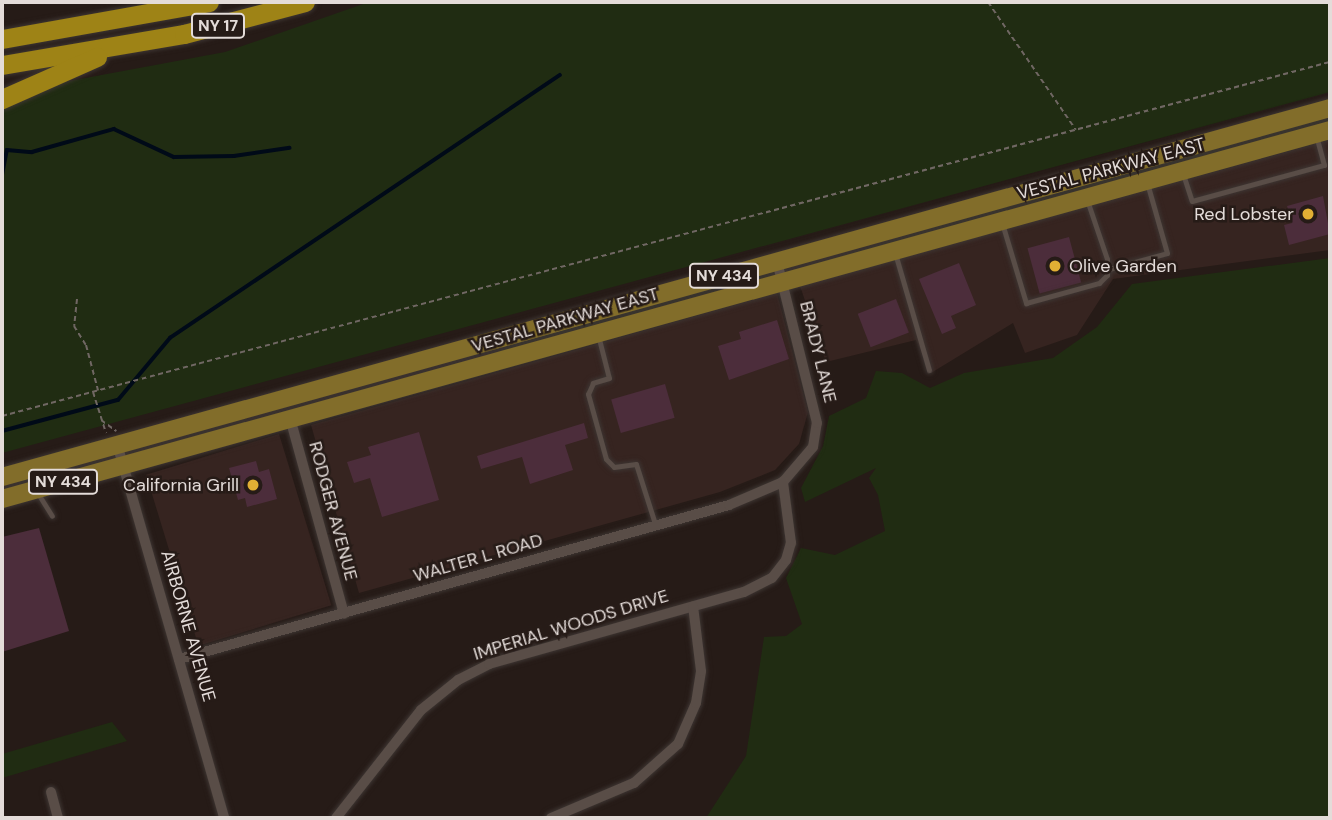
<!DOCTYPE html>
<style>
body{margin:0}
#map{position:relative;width:1332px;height:820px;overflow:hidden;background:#261b17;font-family:"DM Sans",sans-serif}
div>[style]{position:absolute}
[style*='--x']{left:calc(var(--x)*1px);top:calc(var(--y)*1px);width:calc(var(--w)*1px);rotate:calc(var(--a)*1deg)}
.commercial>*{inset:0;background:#362420;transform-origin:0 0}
.green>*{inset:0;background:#202c12}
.stream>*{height:3.5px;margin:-1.75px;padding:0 1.75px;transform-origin:1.75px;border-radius:1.75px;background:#000a18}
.building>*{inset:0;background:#4c2d3b;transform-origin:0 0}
.path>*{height:2px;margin-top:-1px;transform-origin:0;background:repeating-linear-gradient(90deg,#706763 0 5px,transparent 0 8.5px)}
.roads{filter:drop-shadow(0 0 2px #3d3532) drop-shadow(0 0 2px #3d3532)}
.service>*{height:5px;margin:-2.5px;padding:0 2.5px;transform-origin:2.5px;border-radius:2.5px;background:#594d47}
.minor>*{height:10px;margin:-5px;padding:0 5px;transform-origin:5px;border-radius:5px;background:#594d47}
.primary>*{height:18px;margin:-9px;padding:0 9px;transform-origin:9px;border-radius:9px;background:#826d2a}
.motorway>*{height:19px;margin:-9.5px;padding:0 9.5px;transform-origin:9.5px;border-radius:9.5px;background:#9e8316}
.dots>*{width:19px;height:19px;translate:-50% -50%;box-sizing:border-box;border:4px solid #261b17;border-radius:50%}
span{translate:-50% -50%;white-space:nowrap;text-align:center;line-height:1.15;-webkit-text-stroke:5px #261b17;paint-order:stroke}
.shield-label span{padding:2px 5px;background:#261b17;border:2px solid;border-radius:5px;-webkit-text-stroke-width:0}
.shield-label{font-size:16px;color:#e4dcd9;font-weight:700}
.street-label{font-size:18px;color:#e4dcd9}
.poi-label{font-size:18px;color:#e4dcd9}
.right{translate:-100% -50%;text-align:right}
.left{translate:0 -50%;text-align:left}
.frame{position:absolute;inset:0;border:4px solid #e4dcd9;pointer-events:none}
</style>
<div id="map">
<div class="commercial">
<div style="clip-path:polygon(1330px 140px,1330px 250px,1113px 279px,1077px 335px,1025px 353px,1013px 323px,931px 373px,916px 340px,826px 362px,800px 286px)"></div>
<div style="clip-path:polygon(777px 293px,808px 412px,799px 444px,775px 470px,720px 492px,359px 593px,311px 425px)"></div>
<div style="left:279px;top:434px;width:179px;height:139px;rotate:73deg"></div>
</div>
<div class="green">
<div style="clip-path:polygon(369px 2px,1330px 2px,1330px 92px,2px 453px,2px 111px,13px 102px,64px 82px,225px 52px)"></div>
<div style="clip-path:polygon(1330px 114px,1330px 123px,800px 268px,992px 210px)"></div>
<div style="clip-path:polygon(1330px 258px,1330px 818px,706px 818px,746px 756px,764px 637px,786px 636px,802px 624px,786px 578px,801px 548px,835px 555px,885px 531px,878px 495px,869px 478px,876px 468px,805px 502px,801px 488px,823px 446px,829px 416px,866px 398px,876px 371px,902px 373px,930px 388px,964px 373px,1053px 358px,1097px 327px,1132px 284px)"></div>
<div style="clip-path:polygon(772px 269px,775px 275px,496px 352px,531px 335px)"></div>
<div style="clip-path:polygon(112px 722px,127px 741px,2px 778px,2px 754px)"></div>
</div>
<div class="stream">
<div style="--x:2;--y:175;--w:25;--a:-79"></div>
<div style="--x:7;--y:150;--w:25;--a:5"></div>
<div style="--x:32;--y:152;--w:85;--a:-15.7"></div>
<div style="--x:114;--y:129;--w:66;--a:25"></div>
<div style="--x:174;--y:157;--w:60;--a:-1"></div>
<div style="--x:234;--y:156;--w:56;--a:-8.3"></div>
<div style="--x:2;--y:431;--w:120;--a:-15"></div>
<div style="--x:118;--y:400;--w:81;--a:-50"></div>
<div style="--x:170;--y:338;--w:470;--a:-34"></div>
</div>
<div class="building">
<div style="clip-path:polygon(1323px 196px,1330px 234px,1289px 245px,1284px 225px,1292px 223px,1287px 206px)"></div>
<div style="left:1069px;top:237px;width:47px;height:43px;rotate:75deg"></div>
<div style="clip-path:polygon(959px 263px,976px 305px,951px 316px,956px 328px,942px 334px,919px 279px)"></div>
<div style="left:896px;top:299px;width:36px;height:41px;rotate:69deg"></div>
<div style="clip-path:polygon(777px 320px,789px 359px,729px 380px,718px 346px,741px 339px,739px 332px)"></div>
<div style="left:665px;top:384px;width:35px;height:56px;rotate:74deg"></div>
<div style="clip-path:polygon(584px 423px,588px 438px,565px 445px,573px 470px,530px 484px,522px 457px,481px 469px,477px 456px)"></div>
<div style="clip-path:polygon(419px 432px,439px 500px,382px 517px,370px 478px,354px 483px,347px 462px,371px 455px,368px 447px)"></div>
<div style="clip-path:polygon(256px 461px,259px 472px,269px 469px,277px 499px,247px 507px,245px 498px,238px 500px,229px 468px)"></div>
<div style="clip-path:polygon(39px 528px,69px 631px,2px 652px,2px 537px)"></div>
</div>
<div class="path">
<div style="--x:988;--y:2;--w:155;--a:55.5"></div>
<div style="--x:77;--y:299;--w:27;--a:96"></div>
<div style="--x:74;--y:326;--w:22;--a:58"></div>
<div style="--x:86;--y:345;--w:47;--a:75.1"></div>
<div style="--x:93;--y:392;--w:43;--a:72.4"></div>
<div style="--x:2;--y:416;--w:1374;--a:-14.93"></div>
<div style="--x:101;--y:420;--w:19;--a:36"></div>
</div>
<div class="roads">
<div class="service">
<div style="--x:1183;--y:174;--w:28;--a:72"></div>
<div style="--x:1192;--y:201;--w:137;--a:-15.3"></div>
<div style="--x:1324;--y:165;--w:30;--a:-105"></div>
<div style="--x:1002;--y:223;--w:84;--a:73.3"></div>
<div style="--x:1026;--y:303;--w:76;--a:-15.3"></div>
<div style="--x:1099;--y:283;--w:11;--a:-45"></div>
<div style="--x:1107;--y:275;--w:16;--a:-90"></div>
<div style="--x:1107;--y:259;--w:62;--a:-108.7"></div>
<div style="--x:895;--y:253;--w:122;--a:73.8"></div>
<div style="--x:1109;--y:269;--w:60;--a:-15.4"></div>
<div style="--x:1167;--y:253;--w:73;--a:-105.9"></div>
<div style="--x:598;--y:335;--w:44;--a:75.7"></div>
<div style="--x:609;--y:378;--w:17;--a:163"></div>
<div style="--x:593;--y:383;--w:12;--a:114"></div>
<div style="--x:588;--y:394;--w:67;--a:74.5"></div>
<div style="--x:606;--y:459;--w:11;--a:45"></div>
<div style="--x:614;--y:467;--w:22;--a:-8"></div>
<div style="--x:636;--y:464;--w:63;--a:72.4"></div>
<div style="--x:37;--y:492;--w:28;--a:58"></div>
</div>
<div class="minor">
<div style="--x:290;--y:418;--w:203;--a:74.6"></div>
<div style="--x:117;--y:444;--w:389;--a:74"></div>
<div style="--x:179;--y:659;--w:571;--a:-15.64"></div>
<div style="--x:729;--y:505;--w:59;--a:-23.1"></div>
<div style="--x:783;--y:482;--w:46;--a:-49.4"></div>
<div style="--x:813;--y:447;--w:24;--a:-81"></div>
<div style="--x:817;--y:423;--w:167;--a:-103.9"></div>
<div style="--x:51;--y:792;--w:27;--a:75"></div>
<div style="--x:336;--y:818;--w:137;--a:-51.8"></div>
<div style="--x:421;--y:710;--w:48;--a:-39"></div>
<div style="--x:458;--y:680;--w:35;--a:-27"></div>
<div style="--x:489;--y:664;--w:265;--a:-15.8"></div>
<div style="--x:744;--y:592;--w:31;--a:-27"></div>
<div style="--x:772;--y:578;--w:23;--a:-52"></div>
<div style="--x:786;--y:560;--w:18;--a:-74"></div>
<div style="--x:791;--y:543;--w:62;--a:-97.5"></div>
<div style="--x:551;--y:818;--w:90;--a:-22.9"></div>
<div style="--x:634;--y:783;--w:59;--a:-41.6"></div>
<div style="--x:678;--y:744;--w:45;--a:-66.3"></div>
<div style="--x:696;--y:703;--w:32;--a:-81"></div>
<div style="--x:701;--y:671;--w:65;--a:-97"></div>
</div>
<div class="primary">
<div style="--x:2;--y:477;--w:1378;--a:-15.53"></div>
<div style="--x:2;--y:499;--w:1378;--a:-15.53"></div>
</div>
<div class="motorway">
<div style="--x:2;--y:39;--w:210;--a:-10.1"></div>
<div style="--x:2;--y:65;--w:185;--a:-9.7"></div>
<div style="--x:184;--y:34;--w:125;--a:-14.8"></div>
<div style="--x:2;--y:99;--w:104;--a:-23.9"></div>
</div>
</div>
<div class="dots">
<div style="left:1308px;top:214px;background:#e1af34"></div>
<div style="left:1055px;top:266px;background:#e1af34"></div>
<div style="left:253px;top:485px;background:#e1af34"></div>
</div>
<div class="shield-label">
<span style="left:218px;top:26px">NY 17</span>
<span style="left:724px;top:276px">NY 434</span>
<span style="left:63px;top:482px">NY 434</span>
</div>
<div class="street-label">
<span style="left:1111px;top:169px;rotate:-15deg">VESTAL PARKWAY EAST</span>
<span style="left:565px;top:320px;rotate:-16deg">VESTAL PARKWAY EAST</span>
<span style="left:818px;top:352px;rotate:76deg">BRADY LANE</span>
<span style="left:333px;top:511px;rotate:75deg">RODGER AVENUE</span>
<span style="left:478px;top:558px;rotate:-16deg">WALTER L ROAD</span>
<span style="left:571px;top:625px;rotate:-17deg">IMPERIAL WOODS DRIVE</span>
<span style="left:188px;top:626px;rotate:74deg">AIRBORNE AVENUE</span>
</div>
<div class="poi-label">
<span class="right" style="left:1294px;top:214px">Red Lobster</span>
<span class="left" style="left:1069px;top:266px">Olive Garden</span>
<span class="right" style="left:239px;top:485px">California Grill</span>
</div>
<div class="frame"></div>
</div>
